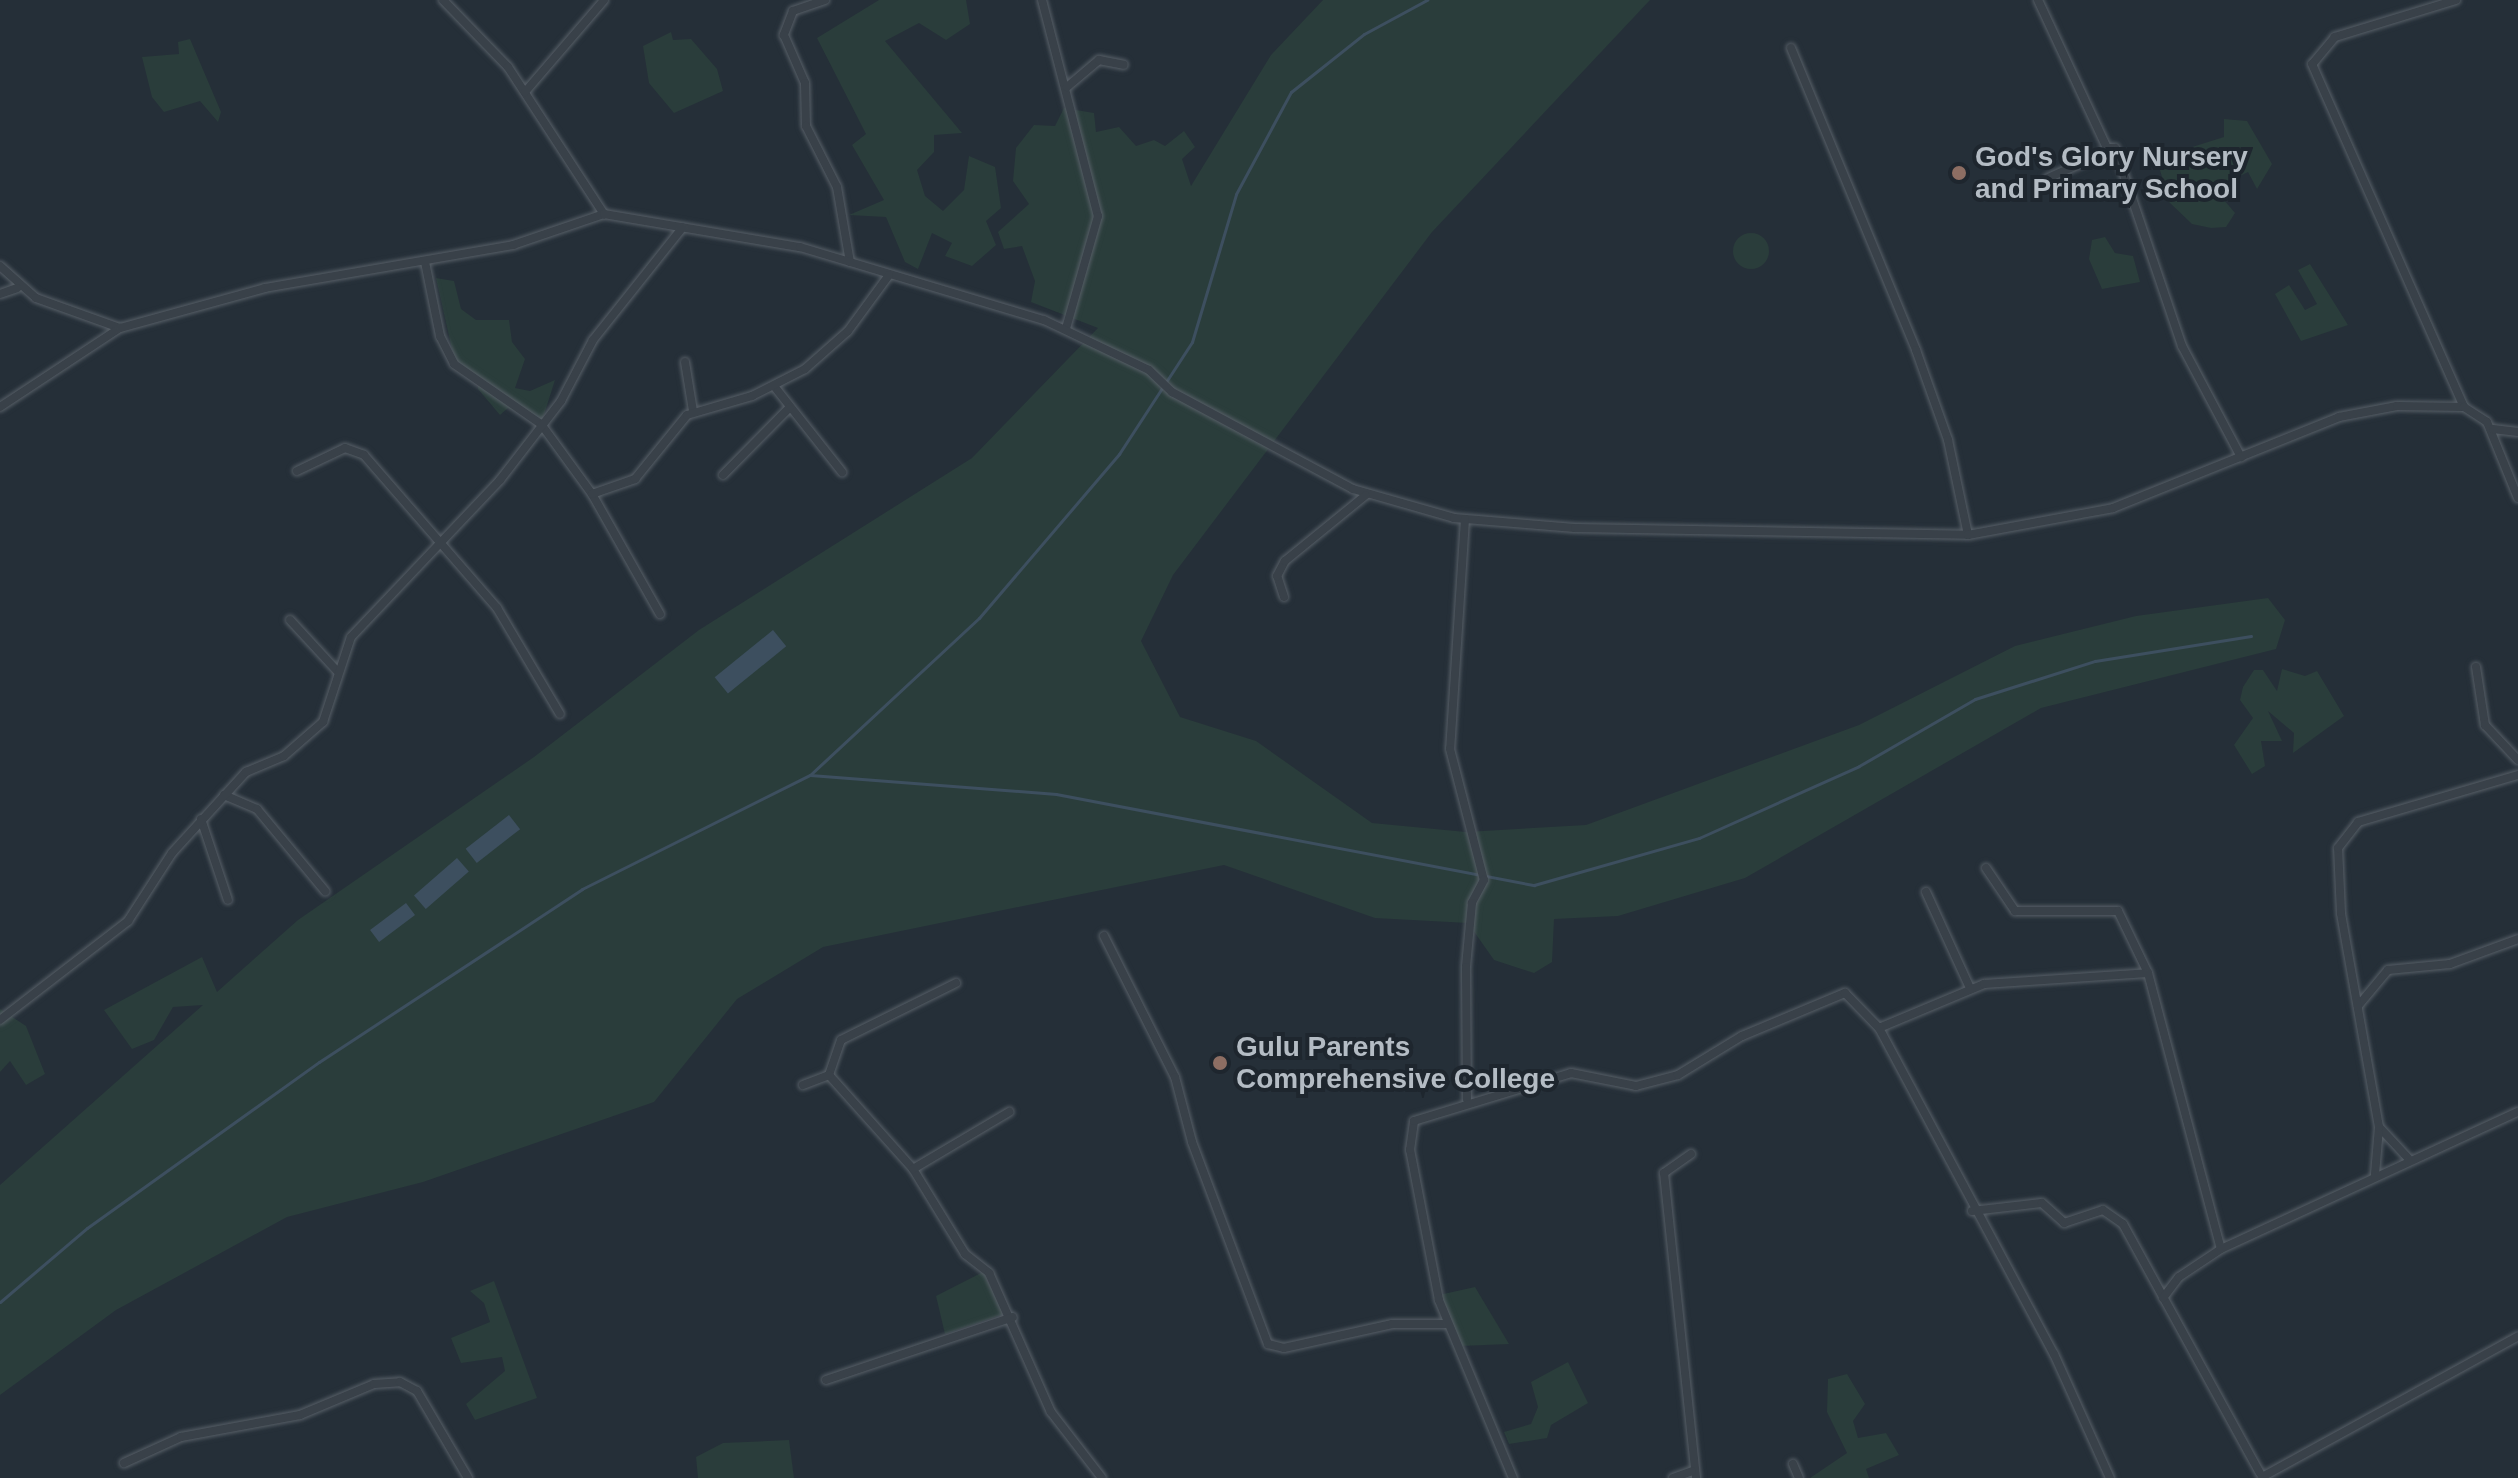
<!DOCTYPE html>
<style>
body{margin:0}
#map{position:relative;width:2518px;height:1478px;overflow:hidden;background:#252f38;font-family:Helvetica,sans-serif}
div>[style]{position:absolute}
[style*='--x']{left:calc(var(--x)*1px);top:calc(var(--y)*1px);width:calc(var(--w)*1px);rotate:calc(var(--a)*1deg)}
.green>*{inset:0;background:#2a3d3b}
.round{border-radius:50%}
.water>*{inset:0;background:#3d4f5f;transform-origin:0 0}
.stream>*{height:3px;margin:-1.5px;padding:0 1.5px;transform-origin:1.5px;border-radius:1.5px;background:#3d4f5f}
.roads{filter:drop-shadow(0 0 2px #575f67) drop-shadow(0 0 2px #575f67)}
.minor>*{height:8px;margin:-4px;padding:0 4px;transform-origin:4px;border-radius:4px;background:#394149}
.dots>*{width:22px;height:22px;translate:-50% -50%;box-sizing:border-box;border:4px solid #1e262e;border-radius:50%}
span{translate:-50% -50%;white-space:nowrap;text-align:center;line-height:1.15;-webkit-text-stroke:8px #1e262e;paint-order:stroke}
.poi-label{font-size:28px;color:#b4bcc4;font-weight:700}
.left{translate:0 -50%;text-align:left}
</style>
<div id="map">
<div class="green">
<div style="clip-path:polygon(879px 0,966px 0,970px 24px,946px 40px,919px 23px,885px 41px,962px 133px,934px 135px,934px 152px,917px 170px,925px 196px,943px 211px,964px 190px,969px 156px,995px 167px,1001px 208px,986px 221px,996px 245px,972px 266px,945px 256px,952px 243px,932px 233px,918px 269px,905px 262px,886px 217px,849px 215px,884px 200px,852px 145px,866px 134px,817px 38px)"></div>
<div style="clip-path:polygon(1323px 0,1650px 0,1432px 232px,1173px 575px,1141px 641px,1180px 717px,1256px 741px,1372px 823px,1466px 832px,1586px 825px,1859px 725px,2015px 646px,2136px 616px,2268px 598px,2285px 620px,2276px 649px,2041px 708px,1745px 878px,1618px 916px,1554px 919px,1552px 962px,1534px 973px,1494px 960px,1468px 923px,1375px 918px,1224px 865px,823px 947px,737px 999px,654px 1102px,423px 1182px,287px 1217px,116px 1310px,0 1395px,0 1185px,203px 1005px,173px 1007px,154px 1040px,132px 1049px,104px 1010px,202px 957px,217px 992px,298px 920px,534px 757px,699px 630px,972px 458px,1098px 328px,1031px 302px,1035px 281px,1022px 246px,1004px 249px,998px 232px,1029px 204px,1013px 181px,1016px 148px,1034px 125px,1055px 126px,1064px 108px,1094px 113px,1096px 132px,1119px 127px,1136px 146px,1154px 140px,1165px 146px,1184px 131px,1195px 147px,1182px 159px,1191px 186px,1271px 55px)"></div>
<div style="clip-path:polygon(671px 32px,673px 40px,691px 39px,717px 69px,723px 91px,674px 113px,649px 83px,643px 46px)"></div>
<div style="clip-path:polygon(190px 39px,221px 112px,218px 122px,200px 101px,164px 112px,152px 97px,142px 57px,179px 54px,178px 42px)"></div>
<div style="clip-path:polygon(2224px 119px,2247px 121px,2272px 164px,2257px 189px,2248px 172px,2224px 184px,2219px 194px,2235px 213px,2226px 227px,2211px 228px,2192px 224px,2169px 202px,2160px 170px,2189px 148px,2224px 137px)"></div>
<div class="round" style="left:1733px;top:233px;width:36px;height:36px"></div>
<div style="clip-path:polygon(2105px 237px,2115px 253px,2133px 256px,2140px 282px,2102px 289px,2089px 259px,2092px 240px)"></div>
<div style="clip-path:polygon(2310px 264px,2348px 325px,2301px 341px,2275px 294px,2289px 285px,2305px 310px,2317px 304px,2298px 270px)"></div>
<div style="clip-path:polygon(436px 278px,454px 281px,461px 309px,476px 320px,509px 320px,512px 342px,525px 359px,515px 388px,530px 391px,555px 380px,542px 421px,508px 408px,500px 415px,478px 389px,477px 376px,454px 358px)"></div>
<div style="clip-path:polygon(2282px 669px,2305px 676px,2317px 671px,2344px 716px,2293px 753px,2294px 733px,2268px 711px,2282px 741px,2261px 741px,2265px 766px,2252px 774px,2234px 745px,2253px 718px,2240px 700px,2243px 687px,2254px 670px,2263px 670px,2277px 691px)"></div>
<div style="clip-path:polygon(0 1009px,26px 1026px,45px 1074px,26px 1085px,10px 1061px,0 1072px)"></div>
<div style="clip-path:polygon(983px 1272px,1004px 1314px,945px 1334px,936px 1296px)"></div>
<div style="clip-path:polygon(494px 1281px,537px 1398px,475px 1420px,466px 1404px,505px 1371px,502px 1357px,461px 1363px,451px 1338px,490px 1322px,484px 1303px,470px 1291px)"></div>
<div style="clip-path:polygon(1475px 1287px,1509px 1344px,1461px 1346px,1439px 1295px)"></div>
<div style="clip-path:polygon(1568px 1362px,1588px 1403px,1551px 1425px,1547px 1438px,1509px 1444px,1504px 1432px,1531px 1424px,1538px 1407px,1531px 1382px)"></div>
<div style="clip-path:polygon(1847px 1374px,1865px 1404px,1853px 1421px,1858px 1438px,1886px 1433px,1899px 1455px,1866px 1469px,1869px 1478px,1810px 1478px,1847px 1453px,1827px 1412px,1828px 1379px)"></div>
<div style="clip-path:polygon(789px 1440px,794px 1478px,698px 1478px,696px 1457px,723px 1443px)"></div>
</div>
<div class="water">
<div style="left:773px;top:630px;width:21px;height:75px;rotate:51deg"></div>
<div style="left:509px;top:815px;width:18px;height:55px;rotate:52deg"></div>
<div style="left:457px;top:858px;width:18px;height:57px;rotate:49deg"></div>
<div style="left:406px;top:903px;width:15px;height:45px;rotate:53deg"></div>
</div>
<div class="stream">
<div style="--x:810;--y:775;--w:247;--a:4.4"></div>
<div style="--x:1056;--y:794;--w:487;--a:10.8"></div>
<div style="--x:1534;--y:885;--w:172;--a:-15.9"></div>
<div style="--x:1699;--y:838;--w:175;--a:-24.2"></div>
<div style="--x:1859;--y:766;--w:134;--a:-30"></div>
<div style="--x:1975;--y:699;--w:126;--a:-17.6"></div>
<div style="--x:2095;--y:661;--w:158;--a:-9.1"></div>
<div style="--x:0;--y:1302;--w:114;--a:-40.4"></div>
<div style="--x:87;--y:1228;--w:285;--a:-35.6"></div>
<div style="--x:319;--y:1062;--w:315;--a:-33.3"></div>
<div style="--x:582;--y:889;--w:255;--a:-26.6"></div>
<div style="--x:810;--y:775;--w:231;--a:-42.9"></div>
<div style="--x:979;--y:618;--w:216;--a:-49.5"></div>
<div style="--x:1119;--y:454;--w:134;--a:-56.9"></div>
<div style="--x:1192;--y:342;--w:154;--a:-73.4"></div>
<div style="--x:1236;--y:194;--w:116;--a:-61.7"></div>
<div style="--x:1291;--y:92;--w:93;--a:-38.5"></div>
<div style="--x:1364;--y:34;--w:72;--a:-28.4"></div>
</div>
<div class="roads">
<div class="minor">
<div style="--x:443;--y:0;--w:93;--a:45.9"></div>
<div style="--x:508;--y:67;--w:176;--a:56.9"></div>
<div style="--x:825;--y:0;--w:34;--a:161"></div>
<div style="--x:793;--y:11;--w:26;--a:111"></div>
<div style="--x:784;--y:35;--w:52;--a:66.4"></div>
<div style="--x:805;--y:83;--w:43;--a:88.7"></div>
<div style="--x:806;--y:126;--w:68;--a:63.1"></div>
<div style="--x:837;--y:187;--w:76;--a:80.2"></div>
<div style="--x:1042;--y:0;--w:223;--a:75.5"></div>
<div style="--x:1098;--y:216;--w:116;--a:105.9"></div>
<div style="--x:2038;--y:0;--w:163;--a:65"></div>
<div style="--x:2107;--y:148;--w:8;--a:0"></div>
<div style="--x:2115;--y:148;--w:209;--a:71.3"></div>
<div style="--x:2182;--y:346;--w:126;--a:62"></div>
<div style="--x:2456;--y:0;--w:127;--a:163"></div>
<div style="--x:2335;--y:37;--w:35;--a:130"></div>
<div style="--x:2312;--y:64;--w:375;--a:66.1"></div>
<div style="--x:1791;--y:48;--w:327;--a:67.5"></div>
<div style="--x:1916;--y:350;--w:96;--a:70.4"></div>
<div style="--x:1948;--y:440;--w:97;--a:78.1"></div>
<div style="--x:1067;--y:87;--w:42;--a:-40.2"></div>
<div style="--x:1099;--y:60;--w:25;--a:11"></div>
<div style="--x:525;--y:92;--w:121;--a:-49.3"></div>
<div style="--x:2048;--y:178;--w:71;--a:-24"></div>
<div style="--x:425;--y:262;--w:76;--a:78.5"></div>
<div style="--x:440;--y:336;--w:31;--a:63"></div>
<div style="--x:454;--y:364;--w:106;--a:34.6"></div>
<div style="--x:541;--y:424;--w:87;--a:53.9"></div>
<div style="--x:592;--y:494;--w:138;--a:60.5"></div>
<div style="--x:0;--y:266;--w:48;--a:41.6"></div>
<div style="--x:36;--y:298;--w:89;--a:19.7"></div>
<div style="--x:0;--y:294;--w:18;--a:-19"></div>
<div style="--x:685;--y:362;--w:50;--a:80.7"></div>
<div style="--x:774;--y:386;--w:110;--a:51.7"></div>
<div style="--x:0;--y:407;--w:144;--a:-33.4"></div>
<div style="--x:120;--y:328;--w:150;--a:-15.4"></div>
<div style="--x:265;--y:288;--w:252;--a:-9.8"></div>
<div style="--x:513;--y:245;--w:96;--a:-18.8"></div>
<div style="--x:604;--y:214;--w:199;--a:9.6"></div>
<div style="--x:800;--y:247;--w:255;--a:16.7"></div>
<div style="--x:1044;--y:320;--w:116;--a:25.5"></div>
<div style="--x:1149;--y:370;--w:32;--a:44"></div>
<div style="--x:1172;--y:392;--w:205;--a:28.2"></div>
<div style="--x:1353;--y:489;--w:105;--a:16"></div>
<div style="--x:1454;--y:518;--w:121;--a:4.7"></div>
<div style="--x:1575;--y:528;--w:393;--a:1"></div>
<div style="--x:1968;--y:535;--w:147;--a:-10.5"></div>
<div style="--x:2113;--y:508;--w:244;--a:-21.9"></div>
<div style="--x:2339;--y:417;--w:59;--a:-10.7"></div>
<div style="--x:2397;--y:406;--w:67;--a:0.9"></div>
<div style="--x:2464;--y:407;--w:27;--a:33"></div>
<div style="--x:2487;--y:422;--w:82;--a:67.8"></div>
<div style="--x:2493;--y:429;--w:25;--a:7"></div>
<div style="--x:297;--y:471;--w:53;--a:-25.6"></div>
<div style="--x:345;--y:448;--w:20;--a:20"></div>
<div style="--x:364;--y:455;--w:203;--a:49"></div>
<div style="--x:497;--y:608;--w:123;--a:59.3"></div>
<div style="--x:723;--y:475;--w:94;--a:-45.4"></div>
<div style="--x:592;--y:494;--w:46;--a:-19.2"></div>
<div style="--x:635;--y:479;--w:82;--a:-50.9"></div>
<div style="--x:687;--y:415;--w:68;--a:-16.3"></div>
<div style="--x:752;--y:396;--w:59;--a:-27"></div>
<div style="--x:805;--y:369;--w:57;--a:-41.5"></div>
<div style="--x:848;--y:331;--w:69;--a:-53.8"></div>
<div style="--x:1465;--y:519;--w:230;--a:93.7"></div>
<div style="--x:1450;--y:749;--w:135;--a:75.5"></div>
<div style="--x:1484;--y:880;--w:26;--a:118"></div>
<div style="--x:1472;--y:903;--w:64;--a:95.4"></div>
<div style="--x:1466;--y:967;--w:132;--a:89.6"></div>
<div style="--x:1284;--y:597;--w:22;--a:-108"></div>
<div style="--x:1277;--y:576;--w:17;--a:-62"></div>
<div style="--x:1285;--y:561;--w:104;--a:-39.2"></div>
<div style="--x:290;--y:620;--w:69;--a:47.3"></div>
<div style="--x:2476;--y:667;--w:59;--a:81.2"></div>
<div style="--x:2485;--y:725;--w:48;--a:46.7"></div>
<div style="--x:224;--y:795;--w:36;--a:23"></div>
<div style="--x:257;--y:809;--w:107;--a:50.3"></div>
<div style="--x:201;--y:819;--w:85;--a:71.6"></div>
<div style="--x:1986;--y:868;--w:52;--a:56"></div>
<div style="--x:2015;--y:911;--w:103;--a:0"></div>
<div style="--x:2118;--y:911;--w:69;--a:64.2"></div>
<div style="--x:1926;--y:892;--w:106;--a:65.4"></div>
<div style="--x:1104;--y:936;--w:158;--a:63.3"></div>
<div style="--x:1175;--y:1077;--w:67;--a:75.3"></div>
<div style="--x:1192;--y:1142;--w:216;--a:69.4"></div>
<div style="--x:1268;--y:1344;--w:16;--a:14"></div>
<div style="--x:1284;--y:1348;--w:111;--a:-12.5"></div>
<div style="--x:1392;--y:1324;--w:54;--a:0"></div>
<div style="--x:956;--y:983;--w:128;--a:153.6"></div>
<div style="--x:841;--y:1040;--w:37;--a:109"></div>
<div style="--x:829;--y:1075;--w:126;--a:48.2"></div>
<div style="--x:913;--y:1169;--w:100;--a:58.5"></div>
<div style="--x:965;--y:1254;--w:31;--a:38"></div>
<div style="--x:989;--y:1273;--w:152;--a:66"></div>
<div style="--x:1051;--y:1412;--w:83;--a:52.3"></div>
<div style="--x:2358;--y:1006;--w:47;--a:-50.2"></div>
<div style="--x:2388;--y:970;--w:62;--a:-5.5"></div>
<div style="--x:2450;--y:964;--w:72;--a:-20.2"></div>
<div style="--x:0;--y:1020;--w:162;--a:-37.7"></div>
<div style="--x:128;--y:921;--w:81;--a:-57.1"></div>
<div style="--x:172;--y:853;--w:110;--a:-47.6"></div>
<div style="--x:246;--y:772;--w:41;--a:-22.8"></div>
<div style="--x:284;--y:756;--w:52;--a:-41.1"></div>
<div style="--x:323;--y:722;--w:89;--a:-71.8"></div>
<div style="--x:351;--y:637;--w:216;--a:-46.5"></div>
<div style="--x:500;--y:480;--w:100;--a:-52.3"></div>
<div style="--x:561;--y:401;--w:69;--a:-62.3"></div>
<div style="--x:593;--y:340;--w:144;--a:-51.5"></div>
<div style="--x:1879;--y:1028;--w:114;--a:-22.7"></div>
<div style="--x:1984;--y:984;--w:164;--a:-3.8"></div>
<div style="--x:2148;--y:973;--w:285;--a:75.2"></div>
<div style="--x:803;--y:1085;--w:28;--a:-21"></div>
<div style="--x:2380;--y:1128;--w:41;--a:47"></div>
<div style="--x:1691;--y:1154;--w:33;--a:145"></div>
<div style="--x:1664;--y:1173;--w:307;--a:84"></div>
<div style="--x:913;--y:1169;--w:112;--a:-30.7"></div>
<div style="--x:2375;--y:1174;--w:47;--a:-85.1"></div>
<div style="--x:2379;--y:1127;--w:217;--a:-100.1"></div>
<div style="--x:2341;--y:913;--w:65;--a:-92.6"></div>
<div style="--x:2338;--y:848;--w:33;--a:-52"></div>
<div style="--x:2358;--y:822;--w:167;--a:-16.4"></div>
<div style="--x:1972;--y:1211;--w:70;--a:-6.5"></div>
<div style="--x:2042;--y:1203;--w:30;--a:42"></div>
<div style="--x:2064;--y:1223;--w:41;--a:-18.4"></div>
<div style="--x:2103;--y:1210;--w:24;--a:35"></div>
<div style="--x:2123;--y:1224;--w:284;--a:61.2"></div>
<div style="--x:2163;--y:1298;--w:26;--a:-53"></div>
<div style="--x:2179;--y:1277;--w:50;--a:-33.7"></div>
<div style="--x:2221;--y:1249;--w:327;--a:-24.8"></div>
<div style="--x:826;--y:1380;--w:197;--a:-18.6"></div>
<div style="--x:124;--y:1463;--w:63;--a:-24.5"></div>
<div style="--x:181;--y:1437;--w:121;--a:-10.5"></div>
<div style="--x:300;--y:1415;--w:80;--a:-22.7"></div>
<div style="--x:374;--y:1384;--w:26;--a:-4"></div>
<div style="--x:400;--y:1382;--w:19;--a:28"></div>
<div style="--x:417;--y:1391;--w:101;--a:59.6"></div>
<div style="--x:1793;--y:1464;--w:15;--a:67"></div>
<div style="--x:2262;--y:1477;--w:292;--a:-28.8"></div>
<div style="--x:1513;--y:1478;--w:193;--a:-112.6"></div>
<div style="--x:1439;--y:1300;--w:153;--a:-100.9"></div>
<div style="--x:1410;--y:1150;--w:29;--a:-82"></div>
<div style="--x:1414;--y:1121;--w:164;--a:-17"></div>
<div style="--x:1571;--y:1073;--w:66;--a:11.3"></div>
<div style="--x:1636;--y:1086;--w:43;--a:-14.7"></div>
<div style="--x:1678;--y:1075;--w:75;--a:-31.4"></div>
<div style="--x:1742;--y:1036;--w:112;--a:-22.7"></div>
<div style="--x:1845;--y:993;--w:49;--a:45.8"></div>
<div style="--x:1879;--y:1028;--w:370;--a:61.8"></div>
<div style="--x:2054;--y:1354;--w:136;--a:65.7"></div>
<div style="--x:1673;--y:1478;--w:20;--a:-20"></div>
</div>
</div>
<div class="dots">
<div style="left:1959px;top:173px;background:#8d6e63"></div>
<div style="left:1220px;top:1063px;background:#8d6e63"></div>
</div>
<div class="poi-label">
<span class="left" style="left:1975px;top:173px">God's Glory Nursery<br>and Primary School</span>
<span class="left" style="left:1236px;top:1063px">Gulu Parents<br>Comprehensive College</span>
</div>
</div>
